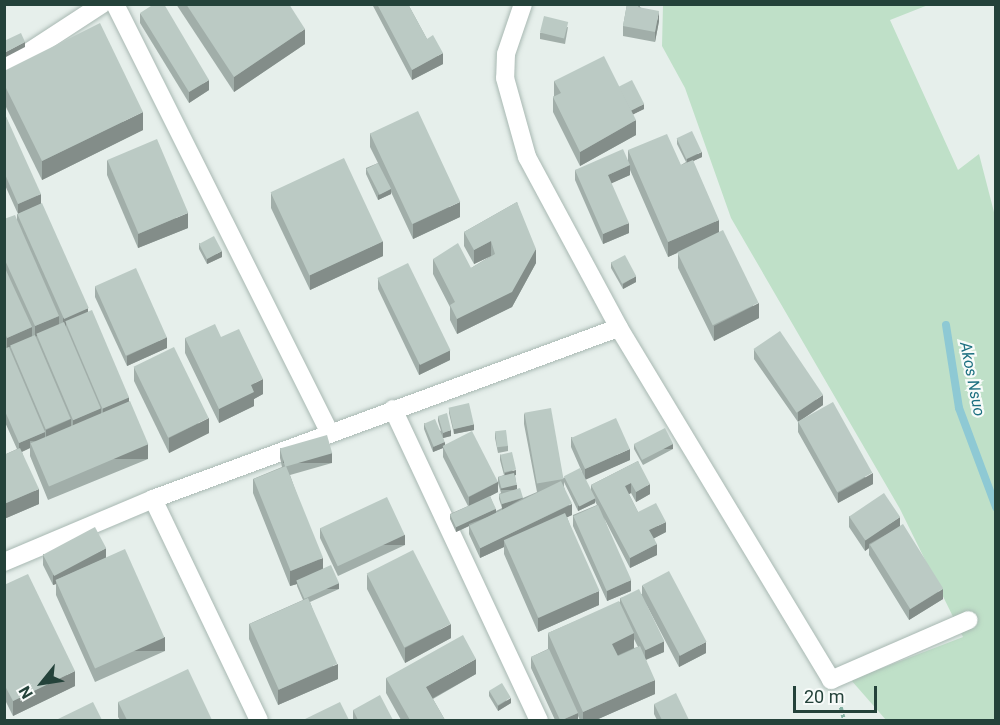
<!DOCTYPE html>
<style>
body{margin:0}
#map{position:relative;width:1000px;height:725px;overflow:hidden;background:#e6efeb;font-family:Roboto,sans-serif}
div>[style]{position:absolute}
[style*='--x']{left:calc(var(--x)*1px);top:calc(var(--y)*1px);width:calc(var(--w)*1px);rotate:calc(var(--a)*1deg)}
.green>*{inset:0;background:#bfe0c8}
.stream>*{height:8px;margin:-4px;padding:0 4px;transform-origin:4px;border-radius:4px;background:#8ec9d4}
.path>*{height:4px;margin-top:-2px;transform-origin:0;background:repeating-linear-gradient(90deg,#86b3a5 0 3px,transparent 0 7.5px)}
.roads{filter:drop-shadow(0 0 2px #a8b8b2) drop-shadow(0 0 2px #a8b8b2)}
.minor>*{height:18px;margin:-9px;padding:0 9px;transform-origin:9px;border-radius:9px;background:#fff}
.wall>*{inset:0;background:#a1aea9}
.shaded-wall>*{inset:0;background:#838d89;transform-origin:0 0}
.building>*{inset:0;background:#bbcac4;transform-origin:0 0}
span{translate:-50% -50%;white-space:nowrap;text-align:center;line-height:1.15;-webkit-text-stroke:4.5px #f7fbf9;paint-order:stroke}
.water-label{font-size:16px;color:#1c6f80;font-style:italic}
.frame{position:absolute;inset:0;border:6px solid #24423a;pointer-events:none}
.north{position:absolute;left:12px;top:653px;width:60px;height:60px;-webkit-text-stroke:4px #f7fbf9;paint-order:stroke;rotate:240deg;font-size:16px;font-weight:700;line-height:24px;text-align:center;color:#24423a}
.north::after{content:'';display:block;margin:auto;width:21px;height:27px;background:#24423a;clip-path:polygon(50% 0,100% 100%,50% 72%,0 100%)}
.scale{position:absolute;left:793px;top:686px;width:84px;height:27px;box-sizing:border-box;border:3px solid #24423a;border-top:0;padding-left:8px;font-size:18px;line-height:21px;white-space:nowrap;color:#24423a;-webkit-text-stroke:4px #f7fbf9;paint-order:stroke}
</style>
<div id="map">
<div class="green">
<div style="clip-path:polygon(663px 5px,928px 5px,890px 20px,958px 170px,979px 154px,995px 216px,995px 720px,886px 720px,851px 680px,963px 637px,900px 509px,731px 218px,685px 88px,662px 46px)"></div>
</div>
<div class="stream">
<div style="--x:946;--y:325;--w:84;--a:81.1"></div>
<div style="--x:959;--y:408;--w:106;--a:69.5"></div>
</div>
<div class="path">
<div style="--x:839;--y:700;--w:21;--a:76"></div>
</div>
<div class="roads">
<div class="minor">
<div style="--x:115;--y:4;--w:479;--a:63.4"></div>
<div style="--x:523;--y:4;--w:53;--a:108.8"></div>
<div style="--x:506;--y:54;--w:24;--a:92"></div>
<div style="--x:505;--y:78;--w:82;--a:74.4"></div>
<div style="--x:527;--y:157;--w:194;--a:61.7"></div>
<div style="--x:619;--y:328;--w:411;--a:58.9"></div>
<div style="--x:831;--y:680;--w:150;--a:-23.5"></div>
<div style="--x:4;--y:68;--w:117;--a:-33.1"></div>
<div style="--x:393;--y:409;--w:344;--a:64.9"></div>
<div style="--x:153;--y:499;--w:245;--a:64.4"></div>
<div style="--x:4;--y:562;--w:162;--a:-22.9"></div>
<div style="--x:153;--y:499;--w:496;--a:-20.2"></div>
</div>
</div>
<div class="wall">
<div style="clip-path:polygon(176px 4px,289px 4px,305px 44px,234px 92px)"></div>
<div style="clip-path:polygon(372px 4px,408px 4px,427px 39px,443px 64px,412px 80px)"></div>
<div style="clip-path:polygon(627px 4px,640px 4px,640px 7px,659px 21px,655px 42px,623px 36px,623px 26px)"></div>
<div style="clip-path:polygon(140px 13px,209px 90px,189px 103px,140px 23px)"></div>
<div style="clip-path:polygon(568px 27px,565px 44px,540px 39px,540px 33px)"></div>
<div style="clip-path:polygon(4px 71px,143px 130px,42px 180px,4px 103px)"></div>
<div style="clip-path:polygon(554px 81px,619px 87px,644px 109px,633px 114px,636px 135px,580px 166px,553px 112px,553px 97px,554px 96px)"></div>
<div style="clip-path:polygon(4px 112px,41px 204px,88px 312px,129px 401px,148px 459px,48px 500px,30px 456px,30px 448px,22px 452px,39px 504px,4px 519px,4px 441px,6px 454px,17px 449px,4px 420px,4px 219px,17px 220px,17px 214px,18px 214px,4px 183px)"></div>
<div style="clip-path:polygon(370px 133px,460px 217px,413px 239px,391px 192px,391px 194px,378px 200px,366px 174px,366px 168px,378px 163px,370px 147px)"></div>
<div style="clip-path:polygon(677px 138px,702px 157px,693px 161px,719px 232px,759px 318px,714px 341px,678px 268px,678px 253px,685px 249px,668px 257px,630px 170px,630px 175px,611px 183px,629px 233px,603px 244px,575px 180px,575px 170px,628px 160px,628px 150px,681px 165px,686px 162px,677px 144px)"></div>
<div style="clip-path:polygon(107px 160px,188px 228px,138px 248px,107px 175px)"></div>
<div style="clip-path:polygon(271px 193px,383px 256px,310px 290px,271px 208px)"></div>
<div style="clip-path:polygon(517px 202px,536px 263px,512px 307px,457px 334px,450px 320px,450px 307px,433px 274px,433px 259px,471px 268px,491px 256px,474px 264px,464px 246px,464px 232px)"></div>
<div style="clip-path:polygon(199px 243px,222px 257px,207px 264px,199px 249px)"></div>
<div style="clip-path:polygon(611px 262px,636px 282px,623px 289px,611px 268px)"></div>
<div style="clip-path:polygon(378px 278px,450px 360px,419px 375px,378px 289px)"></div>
<div style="clip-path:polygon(95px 286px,167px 348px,127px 366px,95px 297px)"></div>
<div style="clip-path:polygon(221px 337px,263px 394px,254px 399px,254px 406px,219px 423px,185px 353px,185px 338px)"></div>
<div style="clip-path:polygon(754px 349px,823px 405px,800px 421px,873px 484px,838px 503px,798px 432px,798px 422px,754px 359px)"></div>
<div style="clip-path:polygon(134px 367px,209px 433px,169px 453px,134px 381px)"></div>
<div style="clip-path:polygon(449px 408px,474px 430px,454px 434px,449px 413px)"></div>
<div style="clip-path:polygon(evenodd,524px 413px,563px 478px,582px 472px,571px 447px,571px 437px,630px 460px,585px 479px,591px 492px,591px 485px,638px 461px,650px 494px,636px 502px,631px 493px,629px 494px,638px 512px,666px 532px,654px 538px,657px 555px,630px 568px,604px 518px,631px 591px,607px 601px,573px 526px,573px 515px,597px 505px,595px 501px,595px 503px,578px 511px,564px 482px,564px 487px,572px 515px,567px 517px,599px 605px,538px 632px,504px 554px,504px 547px,480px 558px,469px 534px,469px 526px,456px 532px,450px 519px,450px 514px,468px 506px,443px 457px,443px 448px,433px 452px,424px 429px,424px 423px,441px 431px,438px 421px,438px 416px,451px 436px,443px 438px,445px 446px,498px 482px,498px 477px,504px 475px,500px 460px,500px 454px,516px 475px,515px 475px,517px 489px,523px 498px,537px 492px,524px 424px,524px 413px,498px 483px,501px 493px,499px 494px,499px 499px,502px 508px,496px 511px,490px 496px,498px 492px,498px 483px)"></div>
<div style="clip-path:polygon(495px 432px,508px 446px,508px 451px,498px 453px,495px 438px)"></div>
<div style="clip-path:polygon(634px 444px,673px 449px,643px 465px,634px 449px)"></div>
<div style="clip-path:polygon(280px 448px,332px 463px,290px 475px,323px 569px,339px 589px,310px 602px,338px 679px,278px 705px,249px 639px,249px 624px,303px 600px,297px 586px,297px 584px,290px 586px,253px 493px,253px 479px,282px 467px,280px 458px)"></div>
<div style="clip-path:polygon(849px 516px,900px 526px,943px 599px,909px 620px,869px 555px,869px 548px,865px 551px,849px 527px)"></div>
<div style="clip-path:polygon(320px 528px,405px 545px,338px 576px,320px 538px)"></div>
<div style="clip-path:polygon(43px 554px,106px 558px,165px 651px,95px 682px,56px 595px,56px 584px,53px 585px,43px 565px)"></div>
<div style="clip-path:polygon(367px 574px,451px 638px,405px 663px,367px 589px)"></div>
<div style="clip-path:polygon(4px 585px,75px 686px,13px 716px,4px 698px)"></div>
<div style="clip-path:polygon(evenodd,642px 585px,706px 653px,679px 667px,646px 604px,664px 652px,646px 660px,655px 694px,596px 720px,580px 720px,578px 716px,578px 720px,555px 720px,531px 668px,531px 657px,548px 649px,548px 633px,620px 602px,620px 598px,642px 594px,642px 585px,634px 639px,638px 647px,634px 648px,634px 639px)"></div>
<div style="clip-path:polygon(476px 674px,433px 699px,445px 720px,401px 720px,386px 693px,386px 678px)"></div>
<div style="clip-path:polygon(489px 691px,511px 703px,498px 711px,489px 696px)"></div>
<div style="clip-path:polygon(118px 702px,212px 720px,120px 720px,118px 717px)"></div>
<div style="clip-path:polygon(654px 704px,689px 720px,657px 720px,654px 714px)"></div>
<div style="clip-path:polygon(353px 710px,393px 720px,353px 720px)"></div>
</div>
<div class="shaded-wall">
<div style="clip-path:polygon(659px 11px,659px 21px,655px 42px,655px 32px)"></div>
<div style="clip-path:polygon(305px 29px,305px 44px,234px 92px,234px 77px)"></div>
<div style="clip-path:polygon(25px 42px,25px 47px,4px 58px,4px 53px)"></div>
<div style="clip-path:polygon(443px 53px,443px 64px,412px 80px,412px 70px)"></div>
<div style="clip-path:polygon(209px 80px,209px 90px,189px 103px,189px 92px)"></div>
<div style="clip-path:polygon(644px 104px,644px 109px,630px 116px,630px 111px)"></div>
<div style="clip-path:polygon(143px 112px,143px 130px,42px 180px,42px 161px)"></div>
<div style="clip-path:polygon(636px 120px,636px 135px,580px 166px,580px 152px)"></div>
<div style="clip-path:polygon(702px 152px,702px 157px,687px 164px,687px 159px)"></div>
<div style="clip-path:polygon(630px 165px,630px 175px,608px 185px,608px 175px)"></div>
<div style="clip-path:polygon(391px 189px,391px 194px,378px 200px,378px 195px)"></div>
<div style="clip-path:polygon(41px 194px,41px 204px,18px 214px,18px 204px)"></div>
<div style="clip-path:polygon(460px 202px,460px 217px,413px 239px,413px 224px)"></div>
<div style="clip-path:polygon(188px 213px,188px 228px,138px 248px,138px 234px)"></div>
<div style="clip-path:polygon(719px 220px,719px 235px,668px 257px,668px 242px)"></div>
<div style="clip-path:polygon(629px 223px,629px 233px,603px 244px,603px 234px)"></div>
<div style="clip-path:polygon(383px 241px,383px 256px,310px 290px,310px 275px)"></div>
<div style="clip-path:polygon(491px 241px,491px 256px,474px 264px,474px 250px)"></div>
<div style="clip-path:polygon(536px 249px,536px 263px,512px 307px,457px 334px,457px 319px)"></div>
<div style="clip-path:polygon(222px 251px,222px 257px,207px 264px,207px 259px)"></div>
<div style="clip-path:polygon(636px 276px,636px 282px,623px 289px,623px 284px)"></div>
<div style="clip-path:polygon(759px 303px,759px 318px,714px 341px,714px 326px)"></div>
<div style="clip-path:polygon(88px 308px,88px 318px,66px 322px,66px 327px,63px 329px,63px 318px)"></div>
<div style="clip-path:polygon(59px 316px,59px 326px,35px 337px,35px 326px)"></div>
<div style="clip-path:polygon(32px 327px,32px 338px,7px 348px,7px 338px)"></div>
<div style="left:6px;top:334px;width:15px;height:2px;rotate:90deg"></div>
<div style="clip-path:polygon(167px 337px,167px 348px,127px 366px,127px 356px)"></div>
<div style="clip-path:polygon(450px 350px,450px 360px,419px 375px,419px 364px)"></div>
<div style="clip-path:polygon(263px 379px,263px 394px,254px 399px,254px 406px,219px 423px,219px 409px,251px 385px)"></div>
<div style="clip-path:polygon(823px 395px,823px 405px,798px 422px,798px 412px)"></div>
<div style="clip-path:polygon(129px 397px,129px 407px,103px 418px,103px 408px)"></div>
<div style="clip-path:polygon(101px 408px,101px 419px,73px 430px,73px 420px)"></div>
<div style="clip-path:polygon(209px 418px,209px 433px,169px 453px,169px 438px)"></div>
<div style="clip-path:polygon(71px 419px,71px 430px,46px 440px,46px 430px)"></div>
<div style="clip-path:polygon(474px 424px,474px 430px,454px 434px,454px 429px)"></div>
<div style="clip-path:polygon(451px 430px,451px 436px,443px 438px,443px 433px)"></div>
<div style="clip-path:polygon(45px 432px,45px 442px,30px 441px,30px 448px,19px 453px,19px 443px)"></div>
<div style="clip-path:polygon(445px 442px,445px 448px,443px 446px,443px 448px,433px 452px,433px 447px)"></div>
<div style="left:6px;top:444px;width:15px;height:2px;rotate:90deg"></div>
<div style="left:148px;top:444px;width:15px;height:108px;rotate:90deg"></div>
<div style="left:673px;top:444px;width:5px;height:34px;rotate:90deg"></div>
<div style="clip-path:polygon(630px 449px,630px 460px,585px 480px,585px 469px)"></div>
<div style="left:332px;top:453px;width:10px;height:49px;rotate:90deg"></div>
<div style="clip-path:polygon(516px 470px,516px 475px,505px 478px,505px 473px)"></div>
<div style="clip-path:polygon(873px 473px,873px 484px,838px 503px,838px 493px)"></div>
<div style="clip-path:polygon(498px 482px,498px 492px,469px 507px,469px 497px)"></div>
<div style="clip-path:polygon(631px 483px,631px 493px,625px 496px,625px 486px)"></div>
<div style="clip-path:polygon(650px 484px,650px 494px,636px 502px,636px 492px)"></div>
<div style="left:517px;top:485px;width:5px;height:16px;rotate:90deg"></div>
<div style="clip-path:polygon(39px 489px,39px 504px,4px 519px,4px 504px)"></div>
<div style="clip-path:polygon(523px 498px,502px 510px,502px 504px)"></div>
<div style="clip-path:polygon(595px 498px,595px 503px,578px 511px,578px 506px)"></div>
<div style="clip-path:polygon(572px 504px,572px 515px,507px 546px,504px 540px,504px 547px,480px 558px,480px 548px)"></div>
<div style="clip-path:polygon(496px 509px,496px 514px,469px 524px,469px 526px,456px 532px,456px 526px)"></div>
<div style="clip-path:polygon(900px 517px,900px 527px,869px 544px,869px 548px,865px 551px,865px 540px)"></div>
<div style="clip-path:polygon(666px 522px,666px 532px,649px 541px,649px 530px)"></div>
<div style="left:405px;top:535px;width:10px;height:74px;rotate:90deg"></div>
<div style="clip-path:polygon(657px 544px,657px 555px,630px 568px,630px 558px)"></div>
<div style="clip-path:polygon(106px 548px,106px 558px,56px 580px,56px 584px,53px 585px,53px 575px)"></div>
<div style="clip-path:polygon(323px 558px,323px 573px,297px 581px,297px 584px,290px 586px,290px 571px)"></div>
<div style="clip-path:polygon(631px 580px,631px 591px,607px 601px,607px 591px)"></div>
<div style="left:339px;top:583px;width:6px;height:38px;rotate:90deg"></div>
<div style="clip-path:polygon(943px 589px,943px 599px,909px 620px,909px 610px)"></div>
<div style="clip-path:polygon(599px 591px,599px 605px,538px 632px,538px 617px)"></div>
<div style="clip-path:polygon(451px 624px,451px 638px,405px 663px,405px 648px)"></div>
<div style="clip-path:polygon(634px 633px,634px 648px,612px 658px,612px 644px)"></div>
<div style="left:165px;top:637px;width:14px;height:77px;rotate:90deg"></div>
<div style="clip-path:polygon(664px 641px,664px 652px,645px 660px,645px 650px)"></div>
<div style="clip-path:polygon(706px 642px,706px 653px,679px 667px,679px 656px)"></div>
<div style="clip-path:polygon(476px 659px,476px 674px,426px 702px,426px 687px)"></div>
<div style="clip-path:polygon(338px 664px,338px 679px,278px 705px,278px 690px)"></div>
<div style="clip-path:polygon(75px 671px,75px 686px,13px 716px,13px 701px)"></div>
<div style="clip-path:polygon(655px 680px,655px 694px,596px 720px,583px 720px,583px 712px)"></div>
<div style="clip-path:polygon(511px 698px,511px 703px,498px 711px,498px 706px)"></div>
<div style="clip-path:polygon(578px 713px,578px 720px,562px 720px)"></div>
</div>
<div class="building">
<div style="clip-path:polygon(154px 4px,164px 4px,209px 80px,189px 92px,140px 13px)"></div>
<div style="clip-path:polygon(186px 4px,289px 4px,305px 29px,234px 77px)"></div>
<div style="clip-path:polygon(377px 4px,408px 4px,427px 39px,433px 35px,443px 53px,412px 70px)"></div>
<div style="clip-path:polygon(627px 4px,639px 4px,638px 7px,659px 11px,655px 32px,623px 26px)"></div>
<div style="left:544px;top:16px;width:25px;height:17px;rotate:14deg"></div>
<div style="clip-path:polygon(100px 23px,143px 112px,42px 161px,4px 84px,4px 71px)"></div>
<div style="clip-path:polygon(21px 33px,25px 42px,4px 53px,4px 41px)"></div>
<div style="clip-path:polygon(604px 56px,636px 120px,580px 152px,553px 97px,561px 93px,554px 81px)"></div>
<div style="left:632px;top:80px;width:27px;height:15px;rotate:63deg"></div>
<div style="left:418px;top:111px;width:100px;height:53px;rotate:65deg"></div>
<div style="clip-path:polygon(4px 112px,41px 194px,18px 204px,4px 172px)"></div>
<div style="left:692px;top:131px;width:23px;height:17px;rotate:65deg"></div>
<div style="clip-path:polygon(667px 134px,681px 165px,693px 160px,719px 220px,668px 242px,628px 150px)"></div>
<div style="left:157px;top:139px;width:80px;height:54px;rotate:67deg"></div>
<div style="clip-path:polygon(623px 149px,630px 165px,608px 175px,629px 223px,603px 234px,575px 170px)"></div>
<div style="left:344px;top:158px;width:92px;height:81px;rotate:65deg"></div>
<div style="left:378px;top:163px;width:29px;height:13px;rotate:63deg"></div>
<div style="clip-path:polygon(517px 202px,536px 249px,512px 292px,457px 319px,450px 305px,455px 302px,433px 259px,458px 243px,471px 268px,495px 254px,491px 241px,474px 250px,464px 232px)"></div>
<div style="left:42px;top:203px;width:115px;height:27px;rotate:66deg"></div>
<div style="clip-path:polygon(15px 215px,59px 316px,35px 326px,4px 258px,4px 219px)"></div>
<div style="left:723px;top:230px;width:81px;height:51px;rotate:64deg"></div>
<div style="left:214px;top:236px;width:17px;height:17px;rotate:62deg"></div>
<div style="left:625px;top:255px;width:24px;height:16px;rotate:62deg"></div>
<div style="left:408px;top:263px;width:97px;height:34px;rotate:64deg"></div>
<div style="clip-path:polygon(4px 266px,32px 327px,7px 338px,4px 331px)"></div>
<div style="left:136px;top:268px;width:76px;height:45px;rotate:66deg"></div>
<div style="left:92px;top:310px;width:95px;height:29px;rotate:67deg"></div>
<div style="left:64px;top:322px;width:94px;height:30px;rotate:67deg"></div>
<div style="clip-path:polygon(215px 324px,221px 337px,239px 329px,263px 379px,251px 385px,254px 392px,219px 409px,185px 338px)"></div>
<div style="left:780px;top:331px;width:77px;height:32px;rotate:56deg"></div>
<div style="left:35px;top:335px;width:91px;height:27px;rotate:67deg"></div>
<div style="clip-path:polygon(9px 347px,45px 432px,19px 443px,4px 409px,4px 349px)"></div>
<div style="left:174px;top:347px;width:79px;height:45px;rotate:64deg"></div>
<div style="left:130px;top:401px;width:47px;height:108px;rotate:67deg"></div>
<div style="left:833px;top:402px;width:81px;height:40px;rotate:61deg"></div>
<div style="left:469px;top:403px;width:22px;height:21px;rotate:77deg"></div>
<div style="left:551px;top:408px;width:72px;height:27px;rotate:80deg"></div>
<div style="clip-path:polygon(447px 413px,451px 430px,443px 433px,438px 416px)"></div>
<div style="left:616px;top:418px;width:34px;height:49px;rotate:66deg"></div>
<div style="left:435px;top:419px;width:25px;height:12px;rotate:67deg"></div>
<div style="left:665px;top:428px;width:18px;height:35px;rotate:63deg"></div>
<div style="left:506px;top:430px;width:16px;height:11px;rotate:83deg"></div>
<div style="left:472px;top:431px;width:57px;height:33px;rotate:63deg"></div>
<div style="left:327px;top:435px;width:19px;height:49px;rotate:74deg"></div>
<div style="clip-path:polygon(20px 448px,39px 489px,4px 504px,4px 455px)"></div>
<div style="left:512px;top:452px;width:18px;height:12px;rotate:77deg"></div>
<div style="clip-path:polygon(638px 461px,650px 484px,636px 492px,631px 483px,625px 486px,638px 512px,656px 503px,666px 522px,649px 530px,657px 544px,630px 558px,591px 485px)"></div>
<div style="left:286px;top:466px;width:99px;height:35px;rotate:68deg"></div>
<div style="left:580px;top:468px;width:34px;height:18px;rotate:63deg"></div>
<div style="left:514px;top:473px;width:12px;height:16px;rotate:76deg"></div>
<div style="left:561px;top:481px;width:25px;height:102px;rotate:64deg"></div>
<div style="left:520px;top:488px;width:10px;height:22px;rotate:73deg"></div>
<div style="left:884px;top:493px;width:29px;height:42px;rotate:56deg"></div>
<div style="left:490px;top:496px;width:14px;height:44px;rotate:65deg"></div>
<div style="left:387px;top:497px;width:42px;height:74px;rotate:65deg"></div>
<div style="left:598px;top:505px;width:82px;height:27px;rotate:66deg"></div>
<div style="left:565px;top:513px;width:85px;height:67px;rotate:66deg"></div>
<div style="left:903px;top:524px;width:76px;height:39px;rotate:58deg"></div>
<div style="left:95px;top:527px;width:24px;height:59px;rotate:62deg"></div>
<div style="left:125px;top:549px;width:97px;height:76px;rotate:66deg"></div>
<div style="left:413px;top:550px;width:83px;height:52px;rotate:63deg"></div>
<div style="left:331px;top:565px;width:20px;height:38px;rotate:66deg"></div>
<div style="left:669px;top:571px;width:80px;height:30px;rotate:62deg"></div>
<div style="clip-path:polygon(28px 574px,75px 671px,13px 701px,4px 684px,4px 585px)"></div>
<div style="left:639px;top:589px;width:58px;height:21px;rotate:64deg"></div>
<div style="left:308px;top:598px;width:72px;height:64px;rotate:66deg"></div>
<div style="clip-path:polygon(619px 601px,634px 633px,612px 644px,618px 656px,640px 646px,655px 680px,583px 712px,548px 633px)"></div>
<div style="clip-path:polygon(463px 635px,476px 659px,426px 687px,445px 720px,410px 720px,386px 678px)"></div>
<div style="clip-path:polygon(549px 649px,578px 713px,562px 720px,560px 720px,531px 657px)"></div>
<div style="clip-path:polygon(188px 669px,212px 720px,127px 720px,118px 702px)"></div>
<div style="left:502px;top:683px;width:17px;height:15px;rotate:59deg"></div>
<div style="clip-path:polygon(676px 693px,689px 720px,662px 720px,654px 704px)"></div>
<div style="clip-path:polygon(380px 695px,393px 720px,358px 720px,353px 710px)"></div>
<div style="clip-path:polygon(93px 702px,102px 720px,56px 720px)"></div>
<div style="clip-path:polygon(340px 702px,349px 720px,303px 720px)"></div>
</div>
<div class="water-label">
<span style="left:972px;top:379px;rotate:79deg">Akos Nsuo</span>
</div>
<div class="frame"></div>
<div class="north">N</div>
<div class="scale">20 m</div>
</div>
